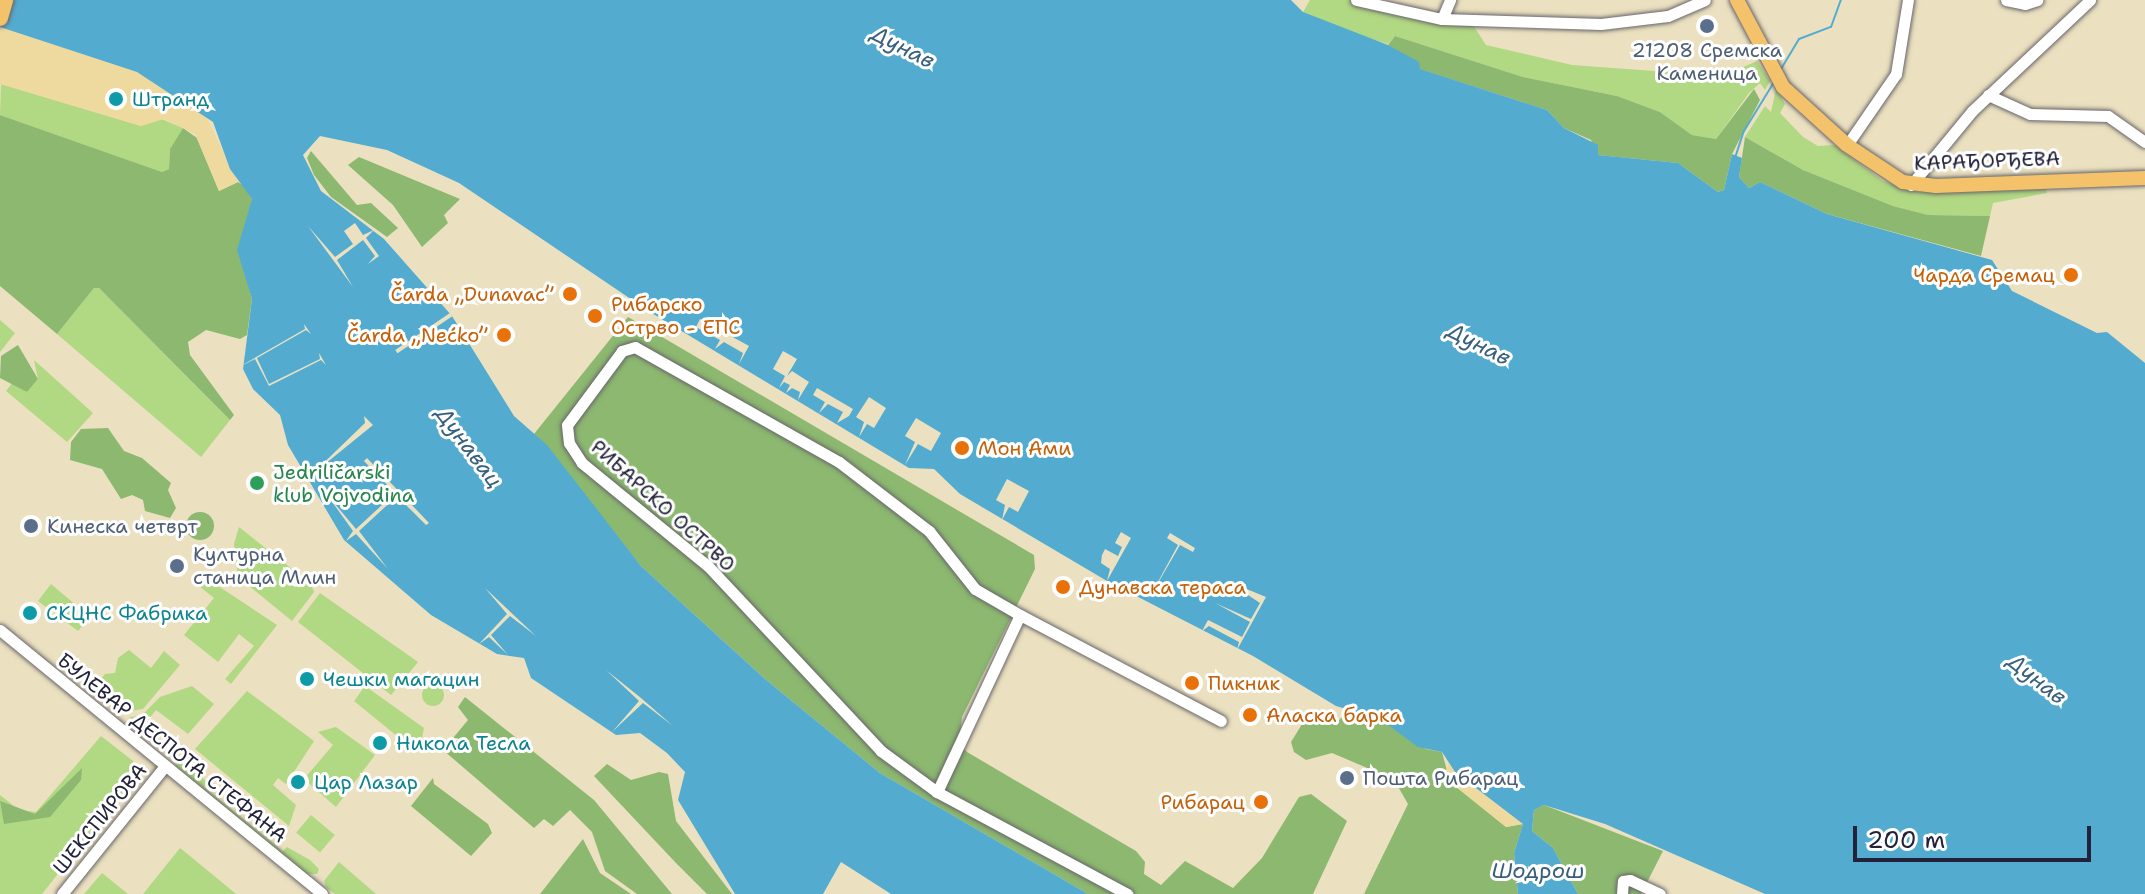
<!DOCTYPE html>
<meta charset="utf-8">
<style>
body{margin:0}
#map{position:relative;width:2145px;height:894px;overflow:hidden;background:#ebe1c0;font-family:"Shantell Sans",sans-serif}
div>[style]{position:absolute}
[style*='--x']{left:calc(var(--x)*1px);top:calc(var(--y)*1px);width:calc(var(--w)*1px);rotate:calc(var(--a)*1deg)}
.green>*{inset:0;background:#b1d882;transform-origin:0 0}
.round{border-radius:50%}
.forest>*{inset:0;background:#8cb870}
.sand>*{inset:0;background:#eeda9e}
.water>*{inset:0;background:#53acd0}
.pier>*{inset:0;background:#ebe1c0;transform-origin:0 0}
.stream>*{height:2px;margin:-1px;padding:0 1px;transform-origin:1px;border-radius:1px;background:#53acd0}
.roads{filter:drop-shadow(0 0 2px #68656a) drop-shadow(0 0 2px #68656a)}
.minor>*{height:11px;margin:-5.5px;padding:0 5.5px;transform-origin:5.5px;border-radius:5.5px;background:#fff}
.major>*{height:14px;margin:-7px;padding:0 7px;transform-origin:7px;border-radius:7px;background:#f3c26a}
.highway>*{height:16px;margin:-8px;padding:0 8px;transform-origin:8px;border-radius:8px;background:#f3c26a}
.dots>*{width:22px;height:22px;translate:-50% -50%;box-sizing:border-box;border:4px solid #fff;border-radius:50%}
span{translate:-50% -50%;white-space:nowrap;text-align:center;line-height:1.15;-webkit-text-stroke:6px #fff;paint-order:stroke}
.service-label{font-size:20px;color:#4e5e75}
.left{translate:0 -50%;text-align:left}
.culture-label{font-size:20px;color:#0d838f}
.street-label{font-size:20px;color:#22223b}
.food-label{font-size:20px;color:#c56008}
.right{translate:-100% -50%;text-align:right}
.leisure-label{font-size:20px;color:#27864d}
.water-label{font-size:22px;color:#38607e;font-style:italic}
.scale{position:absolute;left:1853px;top:826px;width:238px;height:36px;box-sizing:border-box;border:4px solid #22223b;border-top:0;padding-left:10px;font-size:24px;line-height:28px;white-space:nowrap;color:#22223b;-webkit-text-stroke:6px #fff;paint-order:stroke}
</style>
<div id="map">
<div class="green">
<div style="clip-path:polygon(1310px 0,1352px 0,1473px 25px,1486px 45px,1572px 65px,1723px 76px,1757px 61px,1770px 81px,1765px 90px,1760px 83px,1749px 93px,1716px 139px,1692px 135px,1660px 112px,1617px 96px,1523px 77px,1395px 36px,1388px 44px,1348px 32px,1303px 12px)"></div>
<div style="clip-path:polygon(1px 84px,141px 126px,159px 118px,183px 128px,170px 149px,169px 169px,162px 172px,0 115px)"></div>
<div style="clip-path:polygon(1776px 89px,1785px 104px,1780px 113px,1803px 137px,1818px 146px,1834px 145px,1883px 181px,1918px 192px,2045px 186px,2047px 193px,1993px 203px,1990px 216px,1928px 215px,1893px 206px,1803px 170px,1745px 137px,1765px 106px,1771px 112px)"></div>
<div style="clip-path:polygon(94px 288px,99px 288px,230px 420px,201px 457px,57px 334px)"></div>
<div style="clip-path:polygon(0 320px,15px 333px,0 352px)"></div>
<div style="clip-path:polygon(34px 360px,93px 413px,67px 442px,6px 391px,13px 382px,27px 392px,38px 379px)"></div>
<div style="clip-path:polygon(239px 527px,311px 584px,314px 592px,292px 621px,238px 577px,234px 544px)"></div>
<div style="clip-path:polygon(203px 576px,277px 625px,231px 684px,225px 679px,254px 646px,239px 634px,218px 662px,184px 635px,214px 598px,199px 586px)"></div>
<div style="clip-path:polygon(51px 584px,90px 617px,78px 631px,38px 601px)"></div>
<div style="clip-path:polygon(320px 593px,418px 662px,391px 695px,298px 622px)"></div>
<div style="clip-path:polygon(129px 650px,151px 668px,164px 651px,180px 665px,143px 709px,122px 712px,94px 688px,105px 674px,115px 673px,118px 658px)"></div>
<div class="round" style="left:422px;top:684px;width:22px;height:22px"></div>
<div style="clip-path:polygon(192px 686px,214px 704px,188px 734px,156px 710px,147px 721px,156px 729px,151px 735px,129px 717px,141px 716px,160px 697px)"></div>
<div style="clip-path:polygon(365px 686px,424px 728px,422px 738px,408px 745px,354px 701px)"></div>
<div style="clip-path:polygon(247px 691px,314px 741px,286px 784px,278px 778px,273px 785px,296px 805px,289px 826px,195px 749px)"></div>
<div style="clip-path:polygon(336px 727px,375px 755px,336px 807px,304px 779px,333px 745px,318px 732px)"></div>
<div style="clip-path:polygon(101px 736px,133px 761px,133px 779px,42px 894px,0 894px,0 795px,19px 810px,36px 812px)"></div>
<div style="clip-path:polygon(176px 758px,184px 759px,207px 782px,204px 787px,283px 851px,287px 847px,310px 860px,319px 869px,317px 874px,306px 874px,175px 769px)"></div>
<div style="left:311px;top:815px;width:31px;height:23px;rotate:40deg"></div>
<div style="clip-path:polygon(180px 848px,190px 856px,236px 894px,143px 894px)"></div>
<div style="clip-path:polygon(339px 862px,376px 894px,335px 894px,326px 887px,324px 881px)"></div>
<div style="clip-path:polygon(102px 873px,128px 894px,84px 894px)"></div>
</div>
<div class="forest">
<div style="clip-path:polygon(1395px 36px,1523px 77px,1617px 96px,1660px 112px,1692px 135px,1716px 139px,1754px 89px,1760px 100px,1732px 154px,1724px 190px,1718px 192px,1678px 163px,1597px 155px,1591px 140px,1564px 128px,1547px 110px,1419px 69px,1388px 45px)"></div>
<div style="clip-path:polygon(0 115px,162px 172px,169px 169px,170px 149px,183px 128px,197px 138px,219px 191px,238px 182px,248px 189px,252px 199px,243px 266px,252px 299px,247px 335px,240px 339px,206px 330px,188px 342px,190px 355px,234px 415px,230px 420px,99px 288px,94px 288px,57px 334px,0 286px)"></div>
<div style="clip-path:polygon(1745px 137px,1803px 170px,1893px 206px,1928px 215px,1990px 216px,1981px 256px,1827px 214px,1760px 182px,1749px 188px,1739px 177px)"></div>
<div style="clip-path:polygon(311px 151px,357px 205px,371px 203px,398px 228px,387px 237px,331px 197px,314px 175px,307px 158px)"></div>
<div style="clip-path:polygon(359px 157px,460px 199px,444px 215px,448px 223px,422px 247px,393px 205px,348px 165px)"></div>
<div style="clip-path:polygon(628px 317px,1034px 555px,1035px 569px,962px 717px,959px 743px,967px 752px,1136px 851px,1145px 862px,1144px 874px,1161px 885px,1185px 861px,1233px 888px,1262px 858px,1299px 797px,1311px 794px,1347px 821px,1313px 894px,1088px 894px,880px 773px,765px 679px,641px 566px,534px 434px)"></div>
<div style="clip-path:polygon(18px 345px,38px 379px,27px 392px,0 378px,1px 356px)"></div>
<div style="clip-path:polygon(108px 428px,124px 451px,142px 458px,171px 483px,168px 490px,176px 508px,170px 518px,145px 511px,143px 500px,132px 495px,121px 499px,102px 469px,70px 460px,71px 442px,81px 429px)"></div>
<div class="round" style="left:186px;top:512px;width:28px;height:28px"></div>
<div style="clip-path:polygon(465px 697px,594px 800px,672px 894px,637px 894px,605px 871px,592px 832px,570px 810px,553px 826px,544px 819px,534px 828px,443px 750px,468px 720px,458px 707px)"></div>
<div style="clip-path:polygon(1349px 710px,1380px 719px,1426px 749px,1442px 752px,1450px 782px,1506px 827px,1523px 824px,1514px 853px,1518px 894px,1364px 894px,1408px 804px,1396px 783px,1379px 773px,1332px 753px,1306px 760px,1294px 752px,1291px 742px,1304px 721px,1335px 724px)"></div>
<div style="clip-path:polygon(607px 764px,631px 780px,659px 772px,668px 774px,676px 821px,732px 894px,707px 894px,675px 862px,594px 776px)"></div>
<div style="clip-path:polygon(82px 768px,81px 780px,50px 817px,4px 824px,0 801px,35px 814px)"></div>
<div style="clip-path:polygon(433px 778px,434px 784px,488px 824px,492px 833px,471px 856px,411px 806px)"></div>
<div style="clip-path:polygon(1544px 805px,1663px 851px,1641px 894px,1578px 894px,1553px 848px,1532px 831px,1534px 810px)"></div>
<div style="clip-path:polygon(583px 839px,600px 873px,631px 894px,540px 894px)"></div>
</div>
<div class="sand">
<div style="clip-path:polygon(0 27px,137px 72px,203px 110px,238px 182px,219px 191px,195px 134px,164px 119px,141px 126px,0 84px)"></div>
<div style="clip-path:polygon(1449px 763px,1455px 772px,1523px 824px,1506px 827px,1450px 782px,1445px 772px)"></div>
</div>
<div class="water">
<div style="clip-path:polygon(0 0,1291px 0,1303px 12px,1388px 45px,1419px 62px,1420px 69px,1547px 110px,1564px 128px,1598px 145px,1598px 155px,1678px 163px,1718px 192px,1724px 190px,1732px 154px,1742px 158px,1739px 177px,1749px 188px,1760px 182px,1827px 214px,1992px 260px,2012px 291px,2097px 333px,2107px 332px,2145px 363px,2145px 894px,1765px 894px,1605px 824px,1544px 805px,1534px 810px,1532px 831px,1553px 848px,1578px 894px,1518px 894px,1514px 853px,1523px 824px,1455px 772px,1442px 752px,1418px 747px,1380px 719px,1336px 706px,1253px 656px,1107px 581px,960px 494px,934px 469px,909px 468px,650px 312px,459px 183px,387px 150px,320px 136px,303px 155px,321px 191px,384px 239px,452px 316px,514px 416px,547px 445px,641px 566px,765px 679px,880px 773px,1088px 894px,891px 894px,841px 862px,823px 894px,735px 894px,678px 800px,685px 772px,667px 753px,640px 733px,616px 735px,531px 678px,524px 658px,497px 654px,431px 615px,344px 540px,288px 445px,280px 415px,253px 389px,243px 369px,252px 299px,237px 250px,252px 199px,230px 169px,213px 122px,137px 72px,0 27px)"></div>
</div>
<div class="pier">
<div style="clip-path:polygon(355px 223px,363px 235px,374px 230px,366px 238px,379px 256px,368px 264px,375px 256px,363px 240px,337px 260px,353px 287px,308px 226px,335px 257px,353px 244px,344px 231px)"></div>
<div style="left:450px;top:313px;width:4px;height:66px;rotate:56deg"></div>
<div style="clip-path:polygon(700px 319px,749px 346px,739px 364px,743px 353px,724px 342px,715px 349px,720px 340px,696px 327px)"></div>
<div style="clip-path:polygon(304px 324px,311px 334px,306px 330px,257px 358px,269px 384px,320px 359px,319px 353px,326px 365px,321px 360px,269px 386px,255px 359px,239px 367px,305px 329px)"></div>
<div style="clip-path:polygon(783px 351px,797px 359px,787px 376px,792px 371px,809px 382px,798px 400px,800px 392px,792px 388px,786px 393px,790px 385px,784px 382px,779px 388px,785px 376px,773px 369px)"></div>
<div style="clip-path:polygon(817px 388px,853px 409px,849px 416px,837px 423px,843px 412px,828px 404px,819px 413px,825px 402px,813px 395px)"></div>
<div style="clip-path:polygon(869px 397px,886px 408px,874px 428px,867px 424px,859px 437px,864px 422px,856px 417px)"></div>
<div style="clip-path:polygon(364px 416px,373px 425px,309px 477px,365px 423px)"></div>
<div style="clip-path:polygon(916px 418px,941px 433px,931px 451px,918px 444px,905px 465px,915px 442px,905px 436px)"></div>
<div style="clip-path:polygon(367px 458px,429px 523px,426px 525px,397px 496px,359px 531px,388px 569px,356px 534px,346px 541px,353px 531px,325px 492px,356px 529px,395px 493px,364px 461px)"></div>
<div style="clip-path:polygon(1007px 479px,1029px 491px,1018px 512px,1009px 507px,1002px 520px,1005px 505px,996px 500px)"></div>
<div style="clip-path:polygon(1121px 532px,1131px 538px,1107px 581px,1110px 569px,1101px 563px,1102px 555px,1105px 549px,1118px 556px,1122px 547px,1115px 543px)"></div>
<div style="clip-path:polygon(1170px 533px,1195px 548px,1193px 552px,1180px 545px,1147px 602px,1178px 545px,1167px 538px)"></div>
<div style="clip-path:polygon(1227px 581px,1266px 597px,1237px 650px,1239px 642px,1209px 626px,1202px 631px,1208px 620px,1242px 637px,1250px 622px,1215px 603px,1251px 619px,1260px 603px)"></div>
<div style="clip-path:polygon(485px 588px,536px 636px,510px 616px,491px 635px,508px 655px,489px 637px,479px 644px,507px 614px)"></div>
<div style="clip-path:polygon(606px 670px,641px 698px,673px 726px,643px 703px,612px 732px,639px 701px)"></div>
</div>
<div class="stream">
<div style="--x:1781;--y:69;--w:35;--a:-59"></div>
<div style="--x:1799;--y:39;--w:34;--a:-21"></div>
<div style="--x:1831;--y:27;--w:29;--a:-70"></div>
<div style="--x:1735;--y:158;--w:28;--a:-72"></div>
<div style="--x:1744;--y:131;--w:57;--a:-58.5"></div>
</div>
<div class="roads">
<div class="minor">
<div style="--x:1356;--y:0;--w:88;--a:12.5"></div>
<div style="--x:1442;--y:19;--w:159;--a:1.8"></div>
<div style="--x:1601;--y:24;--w:67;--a:-6.8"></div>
<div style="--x:1668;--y:16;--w:40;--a:-23.4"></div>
<div style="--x:2006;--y:0;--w:19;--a:12"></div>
<div style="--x:2025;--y:4;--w:13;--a:-18"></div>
<div style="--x:1442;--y:19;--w:21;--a:-67"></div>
<div style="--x:1988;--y:95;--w:46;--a:24.3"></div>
<div style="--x:2030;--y:114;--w:78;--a:1.5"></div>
<div style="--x:2108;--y:116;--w:45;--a:35.1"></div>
<div style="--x:1847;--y:145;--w:86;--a:-55.4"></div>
<div style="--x:1896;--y:74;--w:75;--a:-80.8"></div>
<div style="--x:1911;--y:185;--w:96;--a:-50.5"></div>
<div style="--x:1972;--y:111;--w:162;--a:-43.2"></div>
<div style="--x:1020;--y:615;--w:52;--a:-150"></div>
<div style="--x:975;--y:589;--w:74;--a:-128.4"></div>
<div style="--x:929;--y:531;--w:113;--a:-142.5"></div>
<div style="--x:839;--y:462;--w:234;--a:-150.6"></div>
<div style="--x:635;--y:347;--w:14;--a:163"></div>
<div style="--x:622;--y:351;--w:92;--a:126.6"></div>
<div style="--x:567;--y:425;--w:18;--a:84"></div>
<div style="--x:569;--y:443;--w:24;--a:57"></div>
<div style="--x:582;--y:463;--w:163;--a:39.3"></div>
<div style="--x:708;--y:566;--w:253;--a:46.9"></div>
<div style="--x:881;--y:751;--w:69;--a:36.2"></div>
<div style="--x:937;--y:792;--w:216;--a:28.2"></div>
<div style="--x:0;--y:630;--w:416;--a:39.3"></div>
<div style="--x:937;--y:792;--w:195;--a:-64.9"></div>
<div style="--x:1020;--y:615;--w:227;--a:27.8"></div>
<div style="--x:62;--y:894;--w:164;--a:-51.2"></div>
<div style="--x:1622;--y:894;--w:13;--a:-86"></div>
<div style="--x:1623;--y:881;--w:7;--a:-8"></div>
<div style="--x:1630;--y:880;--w:33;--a:25"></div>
</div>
<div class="major">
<div style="--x:1737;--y:0;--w:98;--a:62.1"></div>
<div style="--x:1783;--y:87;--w:86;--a:42.2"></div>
<div style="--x:1847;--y:145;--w:67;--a:33.5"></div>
<div style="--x:1903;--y:182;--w:33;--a:7"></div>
<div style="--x:1936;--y:186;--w:209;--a:-2.2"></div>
</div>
<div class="highway">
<div style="--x:0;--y:18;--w:19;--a:-74"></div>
</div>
</div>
<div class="dots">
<div style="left:1707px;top:26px;background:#5c6f8a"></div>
<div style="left:116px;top:99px;background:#0f9aa8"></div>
<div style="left:2071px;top:275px;background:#e8710a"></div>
<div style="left:570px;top:294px;background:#e8710a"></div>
<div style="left:595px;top:316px;background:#e8710a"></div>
<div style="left:504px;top:335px;background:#e8710a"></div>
<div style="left:962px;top:448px;background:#e8710a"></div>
<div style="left:257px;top:483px;background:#2e9e5b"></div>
<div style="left:31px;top:526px;background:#5c6f8a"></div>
<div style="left:177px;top:566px;background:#5c6f8a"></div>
<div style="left:1063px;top:587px;background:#e8710a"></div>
<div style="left:30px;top:613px;background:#0f9aa8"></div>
<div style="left:307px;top:679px;background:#0f9aa8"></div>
<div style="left:1192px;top:683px;background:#e8710a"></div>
<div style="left:1250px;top:715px;background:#e8710a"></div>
<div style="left:380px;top:743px;background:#0f9aa8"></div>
<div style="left:1347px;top:778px;background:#5c6f8a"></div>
<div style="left:298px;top:782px;background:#0f9aa8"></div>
<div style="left:1261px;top:802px;background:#e8710a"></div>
</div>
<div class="service-label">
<span style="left:1707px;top:62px">21208 Сремска<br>Каменица</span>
<span class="left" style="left:47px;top:526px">Кинеска четврт</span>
<span class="left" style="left:193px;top:566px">Културна<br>станица Млин</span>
<span class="left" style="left:1363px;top:778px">Пошта Рибарац</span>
</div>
<div class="culture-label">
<span class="left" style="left:132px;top:99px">Штранд</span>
<span class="left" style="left:46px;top:613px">СКЦНС Фабрика</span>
<span class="left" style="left:323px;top:679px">Чешки магацин</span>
<span class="left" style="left:396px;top:743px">Никола Тесла</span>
<span class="left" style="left:314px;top:782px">Цар Лазар</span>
</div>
<div class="street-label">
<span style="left:1987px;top:161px;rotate:-2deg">КАРАЂОРЂЕВА</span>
<span style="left:663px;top:506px;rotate:42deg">РИБАРСКО ОСТРВО</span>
<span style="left:172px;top:748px;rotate:39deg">БУЛЕВАР ДЕСПОТА СТЕФАНА</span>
<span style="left:100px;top:819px;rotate:-51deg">ШЕКСПИРОВА</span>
</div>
<div class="food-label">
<span class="right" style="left:2055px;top:275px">Чарда Сремац</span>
<span class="right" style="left:554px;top:294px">Čarda „Dunavac”</span>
<span class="left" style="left:611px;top:316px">Рибарско<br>Острво - ЕПС</span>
<span class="right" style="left:488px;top:335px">Čarda „Nećko”</span>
<span class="left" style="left:978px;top:448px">Мон Ами</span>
<span class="left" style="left:1079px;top:587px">Дунавска тераса</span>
<span class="left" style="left:1208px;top:683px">Пикник</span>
<span class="left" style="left:1266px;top:715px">Аласка барка</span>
<span class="right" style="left:1245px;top:802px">Рибарац</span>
</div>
<div class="leisure-label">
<span class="left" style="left:273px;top:484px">Jedriličarski<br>klub Vojvodina</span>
</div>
<div class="water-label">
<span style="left:903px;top:47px;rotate:27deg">Дунав</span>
<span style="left:1479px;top:344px;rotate:27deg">Дунав</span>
<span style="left:469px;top:447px;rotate:53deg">Дунавац</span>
<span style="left:2037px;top:679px;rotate:38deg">Дунав</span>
<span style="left:1538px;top:871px">Шодрош</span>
</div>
<div class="scale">200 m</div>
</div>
